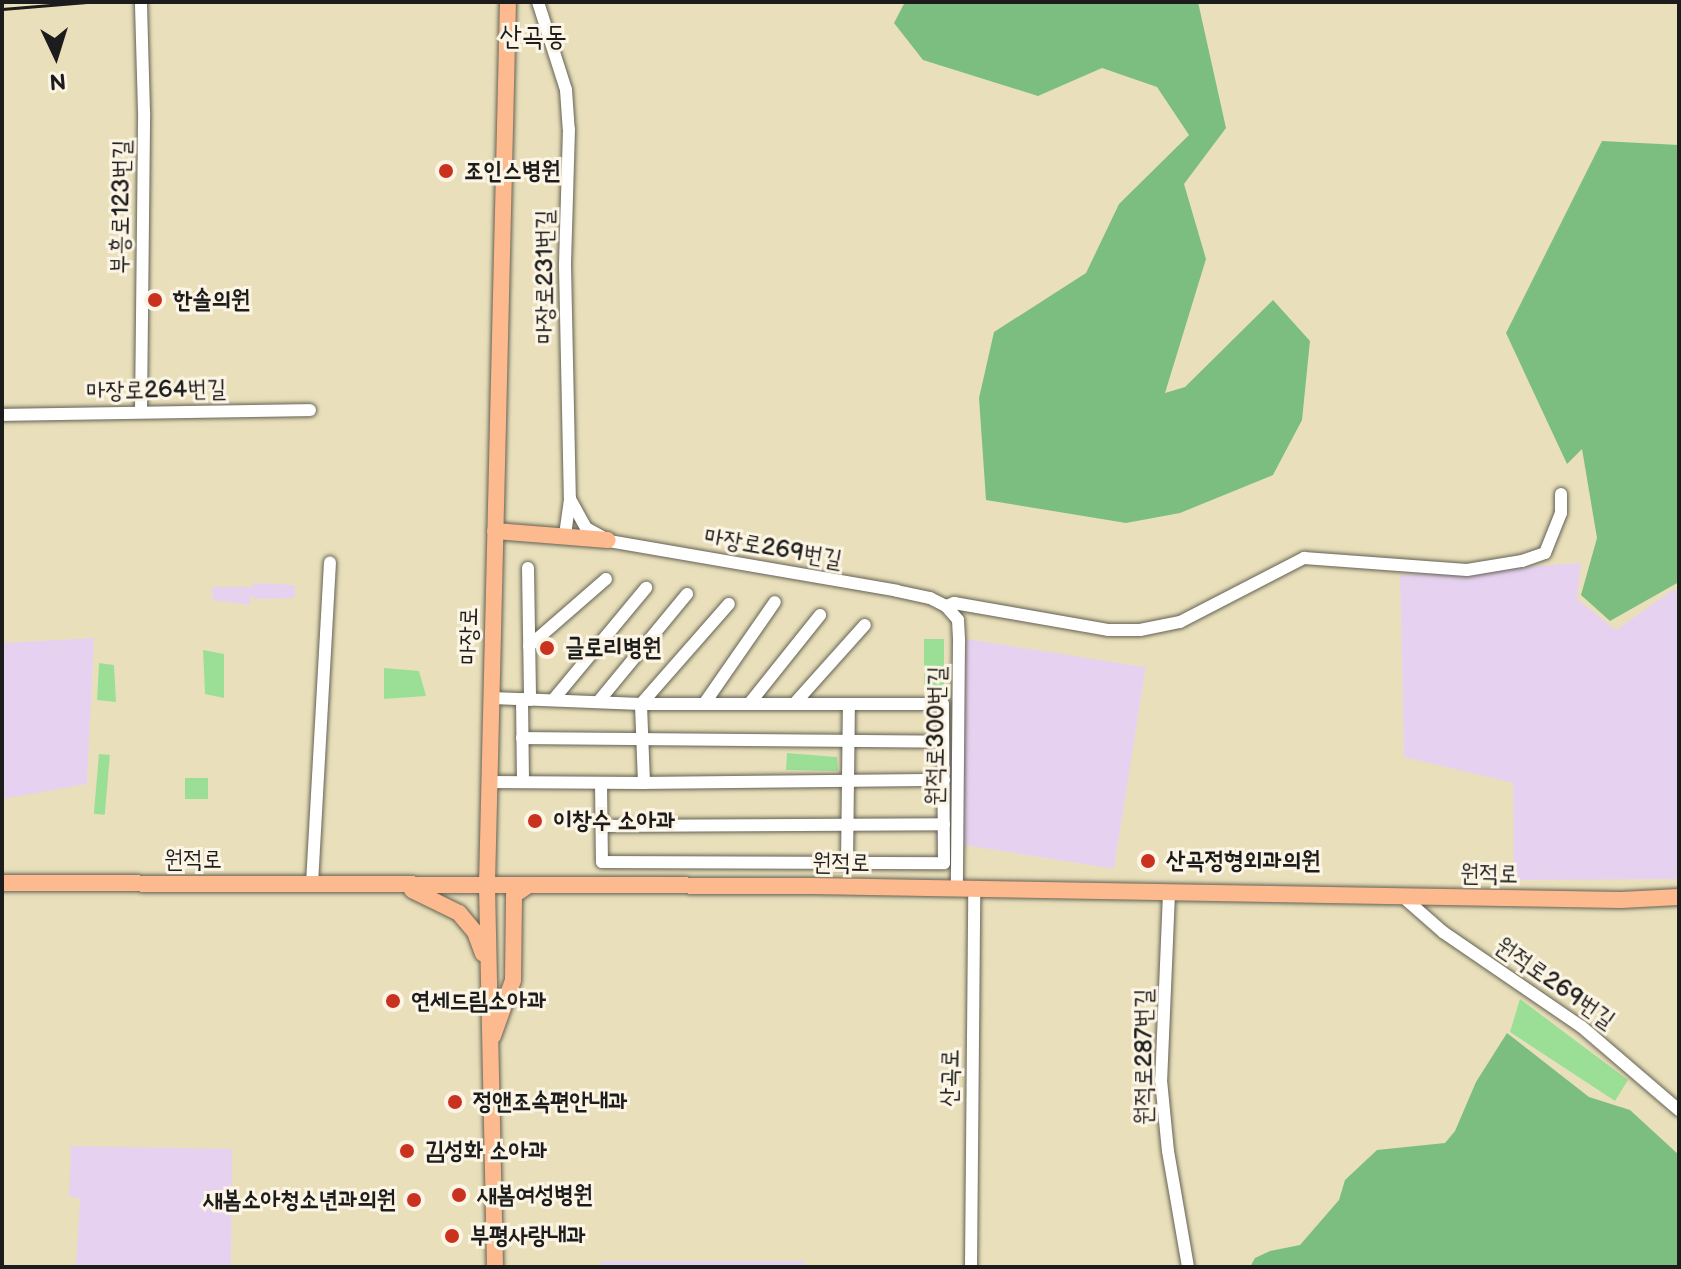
<!DOCTYPE html>
<meta charset="utf-8">
<style>
body{margin:0}
#map{position:relative;width:1681px;height:1269px;overflow:hidden;background:#e9e0bb;font-family:"Balsamiq Sans","Poor Story",sans-serif}
div>[style]{position:absolute}
[style*='--x']{left:calc(var(--x)*1px);top:calc(var(--y)*1px);width:calc(var(--w)*1px);rotate:calc(var(--a)*1deg)}
.built>*{inset:0;background:#e6d2f0;transform-origin:0 0}
.green>*{inset:0;background:#9bdf97;transform-origin:0 0}
.forest>*{inset:0;background:#7cbe80}
.roads{filter:drop-shadow(0 0 2px #646154) drop-shadow(0 0 2px #646154)}
.minor>*{height:12px;margin:-6px;padding:0 6px;transform-origin:6px;border-radius:6px;background:#fff}
.major>*{height:16px;margin:-8px;padding:0 8px;transform-origin:8px;border-radius:8px;background:#fcba8e}
.rail>*{height:3px;margin:-1.5px;padding:0 1.5px;transform-origin:1.5px;border-radius:1.5px;background:#1c1c1c}
.dots>*{width:22px;height:22px;translate:-50% -50%;box-sizing:border-box;border:4px solid #fcf5e5;border-radius:50%}
span{translate:-50% -50%;white-space:nowrap;text-align:center;line-height:1.15;-webkit-text-stroke:6px #fcf5e5;paint-order:stroke}
.poi-label{font-size:24px;color:#1c1c1c;font-weight:700}
.left{translate:0 -50%;text-align:left}
.right{translate:-100% -50%;text-align:right}
.street-label{font-size:24px;color:#1c1c1c}
.quarter-label{font-size:28px;color:#1c1c1c}
.frame{position:absolute;inset:0;border:4px solid #1c1c1c;pointer-events:none}
.north{position:absolute;left:16px;top:16px;width:80px;height:80px;-webkit-text-stroke:6px #fcf5e5;paint-order:stroke;rotate:176deg;font-size:22px;font-weight:700;line-height:32px;text-align:center;color:#1c1c1c}
.north::after{content:'';display:block;margin:auto;width:28px;height:36px;background:#1c1c1c;clip-path:polygon(50% 0,100% 100%,50% 72%,0 100%)}
</style>
<div id="map">
<div class="built">
<div style="clip-path:polygon(1581px 563px,1577px 599px,1616px 630px,1674px 589px,1679px 591px,1679px 879px,1514px 880px,1513px 783px,1404px 757px,1400px 575px)"></div>
<div style="clip-path:polygon(254px 583px,295px 585px,295px 598px,255px 599px,250px 595px,250px 605px,213px 600px,211px 587px,253px 587px)"></div>
<div style="clip-path:polygon(94px 638px,87px 784px,2px 799px,2px 643px)"></div>
<div style="left:967px;top:639px;width:181px;height:204px;rotate:9deg"></div>
<div style="clip-path:polygon(71px 1146px,232px 1149px,231px 1267px,76px 1267px,80px 1199px,69px 1196px)"></div>
<div style="left:601px;top:1261px;width:204px;height:6px"></div>
</div>
<div class="green">
<div style="left:924px;top:639px;width:20px;height:48px"></div>
<div style="clip-path:polygon(203px 650px,224px 654px,224px 698px,205px 694px)"></div>
<div style="clip-path:polygon(99px 663px,114px 665px,116px 702px,97px 700px)"></div>
<div style="clip-path:polygon(384px 668px,419px 671px,426px 696px,384px 699px)"></div>
<div style="clip-path:polygon(787px 753px,837px 757px,838px 771px,786px 770px)"></div>
<div style="left:99px;top:754px;width:11px;height:60px;rotate:5deg"></div>
<div style="left:185px;top:778px;width:23px;height:21px"></div>
<div style="clip-path:polygon(1520px 999px,1628px 1080px,1615px 1101px,1510px 1032px)"></div>
</div>
<div class="forest">
<div style="clip-path:polygon(905px 2px,1198px 2px,1226px 128px,1184px 184px,1206px 259px,1165px 393px,1185px 387px,1273px 300px,1310px 341px,1302px 420px,1273px 475px,1180px 513px,1126px 523px,986px 500px,979px 398px,994px 332px,1086px 273px,1119px 204px,1189px 135px,1157px 87px,1102px 68px,1038px 96px,923px 60px,894px 23px)"></div>
<div style="clip-path:polygon(1602px 141px,1679px 145px,1679px 582px,1610px 621px,1581px 595px,1597px 538px,1582px 449px,1567px 464px,1506px 333px)"></div>
<div style="clip-path:polygon(1507px 1033px,1589px 1097px,1630px 1110px,1679px 1155px,1679px 1267px,1250px 1267px,1255px 1258px,1270px 1251px,1300px 1245px,1339px 1200px,1345px 1180px,1377px 1150px,1445px 1143px,1455px 1131px,1476px 1082px)"></div>
</div>
<div class="roads">
<div class="minor">
<div style="--x:538;--y:2;--w:92;--a:72.3"></div>
<div style="--x:566;--y:90;--w:39;--a:86"></div>
<div style="--x:569;--y:129;--w:137;--a:91.7"></div>
<div style="--x:565;--y:266;--w:233;--a:88.8"></div>
<div style="--x:570;--y:499;--w:33;--a:61"></div>
<div style="--x:586;--y:528;--w:26;--a:29"></div>
<div style="--x:609;--y:541;--w:292;--a:9.8"></div>
<div style="--x:897;--y:591;--w:34;--a:12"></div>
<div style="--x:930;--y:598;--w:18;--a:27"></div>
<div style="--x:946;--y:606;--w:18;--a:49"></div>
<div style="--x:958;--y:620;--w:21;--a:87"></div>
<div style="--x:959;--y:641;--w:248;--a:90.5"></div>
<div style="--x:141;--y:412;--w:300;--a:-89.4"></div>
<div style="--x:144;--y:112;--w:110;--a:-91.6"></div>
<div style="--x:2;--y:415;--w:308;--a:-0.9"></div>
<div style="--x:565;--y:535;--w:36;--a:-82"></div>
<div style="--x:528;--y:568;--w:132;--a:89.1"></div>
<div style="--x:946;--y:606;--w:9;--a:-21"></div>
<div style="--x:954;--y:603;--w:156;--a:9.9"></div>
<div style="--x:1108;--y:630;--w:32;--a:0"></div>
<div style="--x:1140;--y:630;--w:41;--a:-11.3"></div>
<div style="--x:1180;--y:622;--w:140;--a:-27.3"></div>
<div style="--x:1304;--y:558;--w:163;--a:4.2"></div>
<div style="--x:1467;--y:570;--w:56;--a:-9.3"></div>
<div style="--x:1522;--y:561;--w:24;--a:-19"></div>
<div style="--x:1545;--y:553;--w:43;--a:-68.2"></div>
<div style="--x:1561;--y:513;--w:19;--a:-90"></div>
<div style="--x:529;--y:646;--w:102;--a:-41"></div>
<div style="--x:522;--y:699;--w:83;--a:89.3"></div>
<div style="--x:553;--y:700;--w:146;--a:-50.3"></div>
<div style="--x:598;--y:702;--w:140;--a:-50.5"></div>
<div style="--x:641;--y:704;--w:133;--a:-48.7"></div>
<div style="--x:704;--y:704;--w:124;--a:-55.2"></div>
<div style="--x:749;--y:704;--w:114;--a:-51.4"></div>
<div style="--x:794;--y:704;--w:106;--a:-48.1"></div>
<div style="--x:522;--y:738;--w:421;--a:0.5"></div>
<div style="--x:490;--y:782;--w:154;--a:0.4"></div>
<div style="--x:644;--y:783;--w:79;--a:-92.2"></div>
<div style="--x:641;--y:704;--w:149;--a:-177.7"></div>
<div style="--x:601;--y:783;--w:79;--a:89.3"></div>
<div style="--x:602;--y:862;--w:342;--a:0.2"></div>
<div style="--x:944;--y:863;--w:159;--a:-90.4"></div>
<div style="--x:943;--y:704;--w:302;--a:180"></div>
<div style="--x:644;--y:783;--w:300;--a:-0.6"></div>
<div style="--x:602;--y:826;--w:342;--a:-0.3"></div>
<div style="--x:847;--y:862;--w:158;--a:-89.3"></div>
<div style="--x:312;--y:884;--w:322;--a:-86.8"></div>
<div style="--x:1169;--y:893;--w:187;--a:92.4"></div>
<div style="--x:1161;--y:1080;--w:71;--a:84.4"></div>
<div style="--x:1168;--y:1151;--w:118;--a:80.2"></div>
<div style="--x:1402;--y:896;--w:55;--a:41.3"></div>
<div style="--x:1443;--y:932;--w:168;--a:34.4"></div>
<div style="--x:1582;--y:1027;--w:128;--a:40.6"></div>
<div style="--x:971;--y:1267;--w:378;--a:-89.5"></div>
</div>
<div class="major">
<div style="--x:495;--y:531;--w:113;--a:4.6"></div>
<div style="--x:2;--y:883;--w:810;--a:0.21"></div>
<div style="--x:812;--y:886;--w:809;--a:0.99"></div>
<div style="--x:1621;--y:900;--w:58;--a:-3"></div>
<div style="--x:412;--y:890;--w:52;--a:26.1"></div>
<div style="--x:459;--y:913;--w:25;--a:50"></div>
<div style="--x:475;--y:932;--w:23;--a:70"></div>
<div style="--x:493;--y:1036;--w:59;--a:-70.3"></div>
<div style="--x:513;--y:980;--w:85;--a:-89.3"></div>
<div style="--x:514;--y:895;--w:18;--a:-34"></div>
<div style="--x:495;--y:1267;--w:382;--a:-91.2"></div>
<div style="--x:487;--y:885;--w:883;--a:-88.64"></div>
</div>
</div>
<div class="rail">
<div style="--x:2;--y:9;--w:85;--a:-4.7"></div>
</div>
<div class="dots">
<div style="left:446px;top:171px;background:#c8321e"></div>
<div style="left:155px;top:300px;background:#c8321e"></div>
<div style="left:547px;top:648px;background:#c8321e"></div>
<div style="left:535px;top:821px;background:#c8321e"></div>
<div style="left:1148px;top:861px;background:#c8321e"></div>
<div style="left:393px;top:1001px;background:#c8321e"></div>
<div style="left:455px;top:1102px;background:#c8321e"></div>
<div style="left:407px;top:1151px;background:#c8321e"></div>
<div style="left:459px;top:1195px;background:#c8321e"></div>
<div style="left:414px;top:1200px;background:#c8321e"></div>
<div style="left:452px;top:1236px;background:#c8321e"></div>
</div>
<div class="poi-label">
<span class="left" style="left:464px;top:171px">조인스병원</span>
<span class="left" style="left:173px;top:300px">한솔의원</span>
<span class="left" style="left:565px;top:648px">글로리병원</span>
<span class="left" style="left:553px;top:821px">이창수 소아과</span>
<span class="left" style="left:1166px;top:861px">산곡정형외과의원</span>
<span class="left" style="left:411px;top:1001px">연세드림소아과</span>
<span class="left" style="left:473px;top:1102px">정앤조속편안내과</span>
<span class="left" style="left:425px;top:1151px">김성화 소아과</span>
<span class="left" style="left:477px;top:1195px">새봄여성병원</span>
<span class="right" style="left:396px;top:1200px">새봄소아청소년과의원</span>
<span class="left" style="left:470px;top:1236px">부평사랑내과</span>
</div>
<div class="street-label">
<span style="left:121px;top:207px;rotate:-89deg">부흥로123번길</span>
<span style="left:545px;top:277px;rotate:-90deg">마장로231번길</span>
<span style="left:156px;top:390px;rotate:-1deg">마장로264번길</span>
<span style="left:773px;top:548px;rotate:10deg">마장로269번길</span>
<span style="left:469px;top:636px;rotate:-89deg">마장로</span>
<span style="left:936px;top:736px;rotate:-89deg">원적로300번길</span>
<span style="left:193px;top:860px">원적로</span>
<span style="left:841px;top:863px;rotate:1deg">원적로</span>
<span style="left:1489px;top:874px;rotate:1deg">원적로</span>
<span style="left:1555px;top:983px;rotate:35deg">원적로269번길</span>
<span style="left:1144px;top:1057px;rotate:-90deg">원적로287번길</span>
<span style="left:950px;top:1078px;rotate:-89deg">산곡로</span>
</div>
<div class="quarter-label">
<span style="left:533px;top:37px">산곡동</span>
</div>
<div class="frame"></div>
<div class="north">N</div>
</div>
